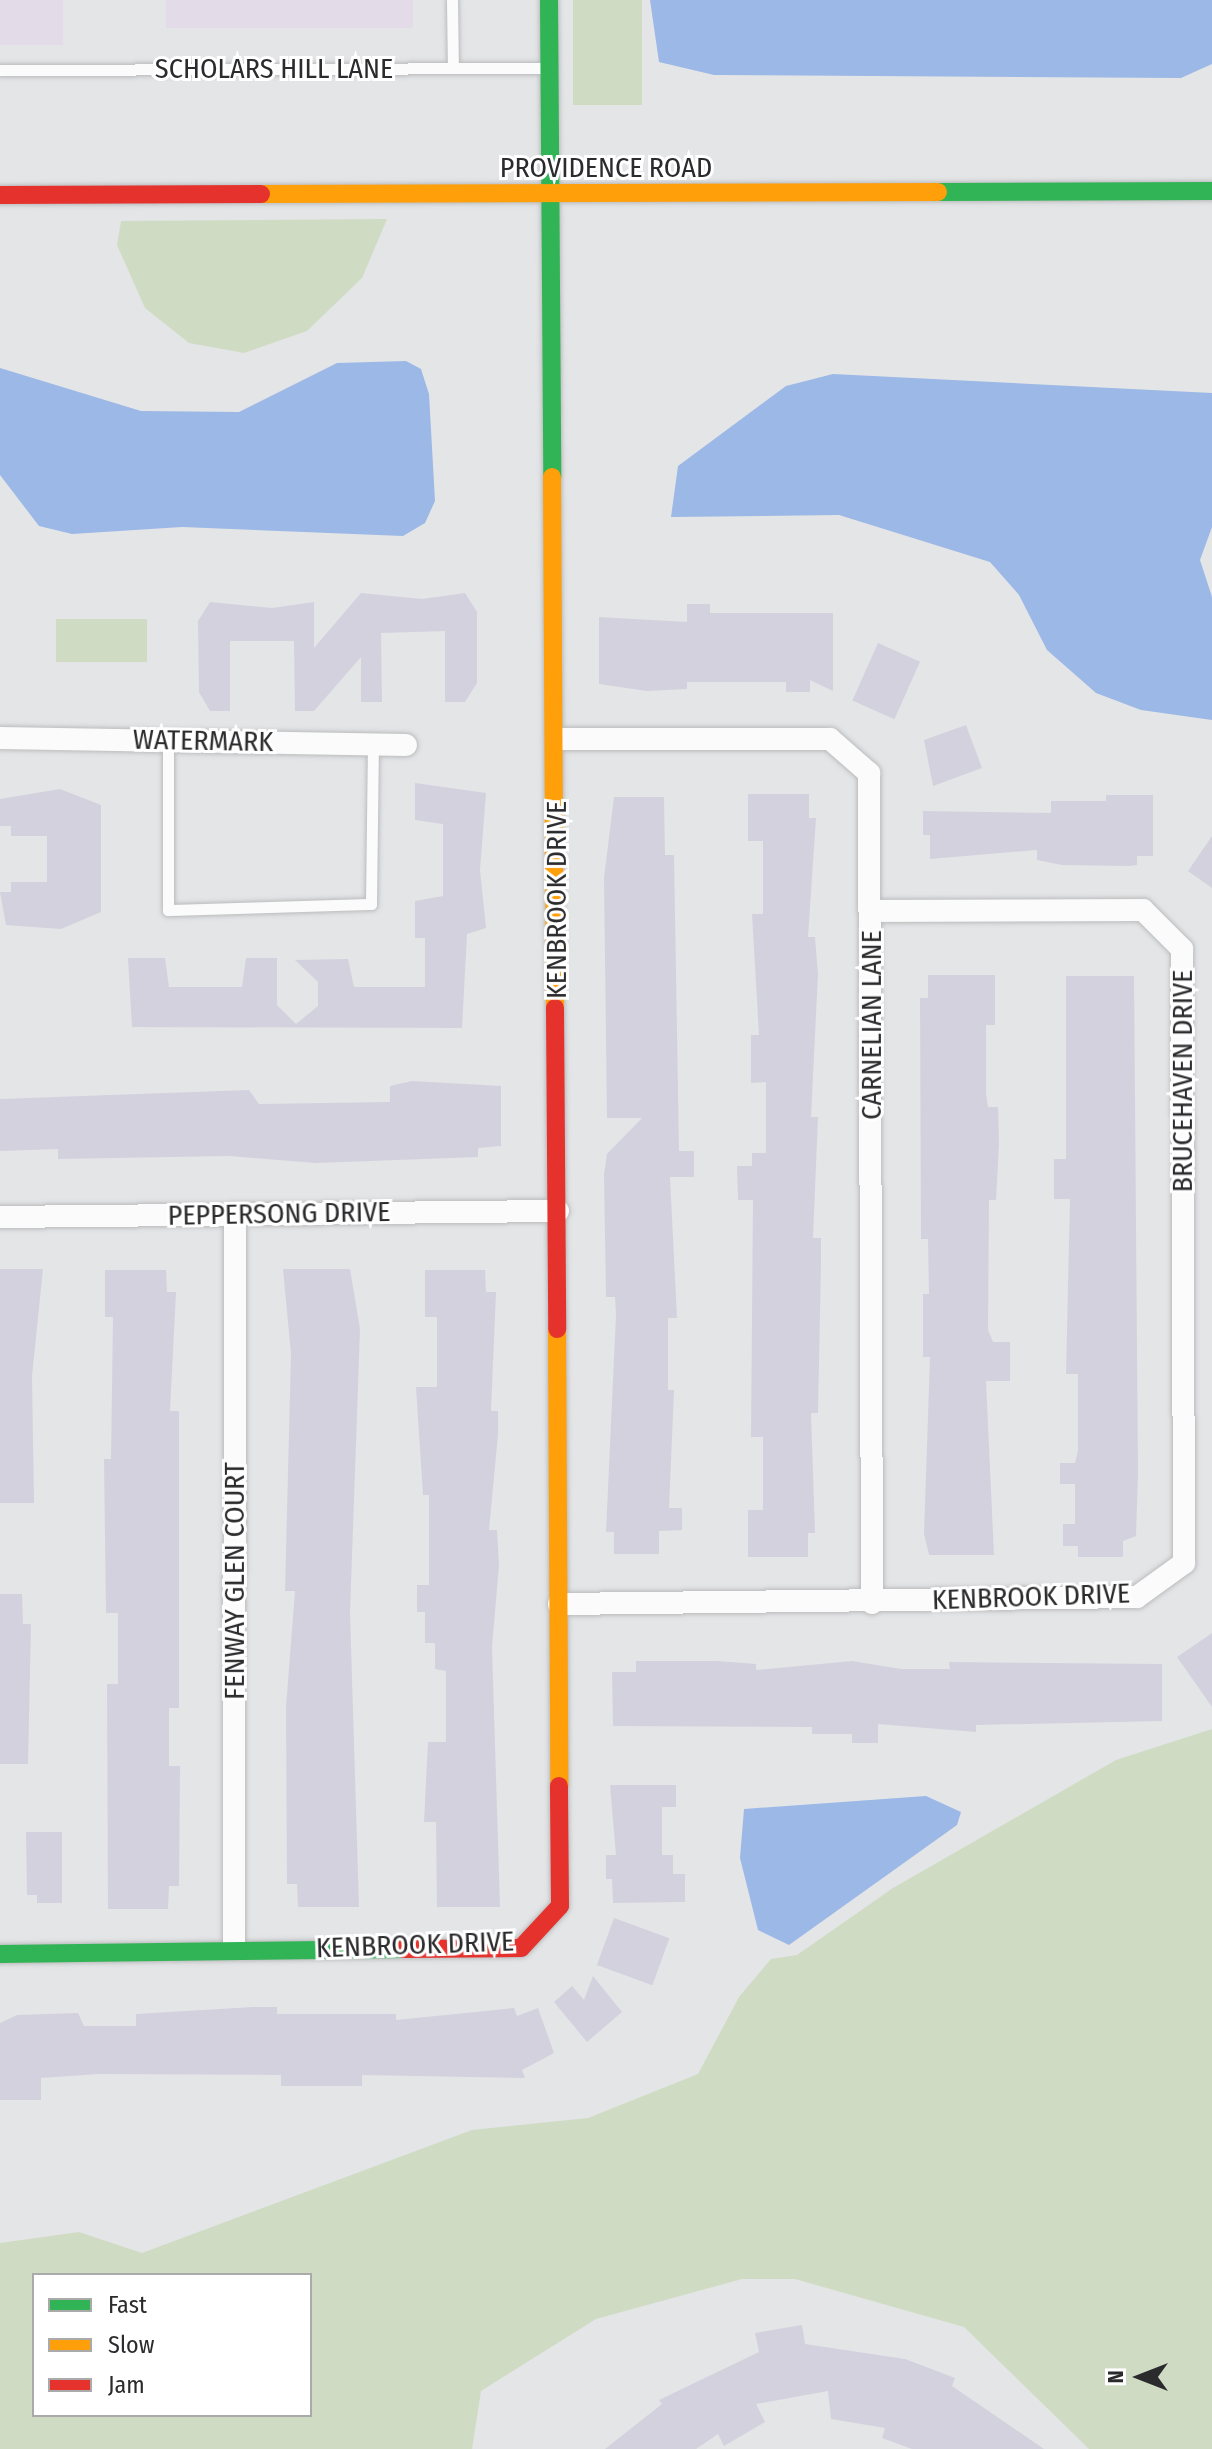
<!DOCTYPE html>
<style>
body{margin:0}
#map{position:relative;width:1212px;height:2449px;overflow:hidden;background:#e4e5e7;font-family:"Fira Sans Condensed",sans-serif}
div>[style]{position:absolute}
[style*='--x']{left:calc(var(--x)*1px);top:calc(var(--y)*1px);width:calc(var(--w)*1px);rotate:calc(var(--a)*1deg)}
.education>*{inset:0;background:#e3dce8;transform-origin:0 0}
.green>*{inset:0;background:#cfdcc3;transform-origin:0 0}
.water>*{inset:0;background:#9cb8e6}
.building>*{inset:0;background:#d3d1de;transform-origin:0 0}
.roads{filter:drop-shadow(0 0 2px #bbbcbd) drop-shadow(0 0 2px #bbbcbd)}
.lane>*{height:11px;margin:-5.5px;padding:0 5.5px;transform-origin:5.5px;border-radius:5.5px;background:#fbfbfb}
.street>*{height:22px;margin:-11px;padding:0 11px;transform-origin:11px;border-radius:11px;background:#fbfbfb}
.fast>*{height:18px;margin:-9px;padding:0 9px;transform-origin:9px;border-radius:9px;background:#30b455}
.slow>*{height:18px;margin:-9px;padding:0 9px;transform-origin:9px;border-radius:9px;background:#ff9f0a}
.jam>*{height:18px;margin:-9px;padding:0 9px;transform-origin:9px;border-radius:9px;background:#e5322d}
span{translate:-50% -50%;white-space:nowrap;text-align:center;line-height:1.15;-webkit-text-stroke:6px #fff;paint-order:stroke}
.street-label{font-size:28px;color:#2b2b2d}
.legend{position:absolute;left:32px;top:2273px;width:280px;height:144px;box-sizing:border-box;background:#fff;border:2px solid #aaaaab;margin:0;padding:10px 14px;list-style:none;font-size:24px;color:#2b2b2d}
.legend li{display:flex;align-items:center;gap:16px;height:40px}
.legend b{width:40px;border:2px solid #aaaaab}
.north{position:absolute;left:1100px;top:2337px;width:80px;height:80px;-webkit-text-stroke:6px #fff;paint-order:stroke;rotate:270deg;font-size:22px;font-weight:700;line-height:32px;text-align:center;color:#2b2b2d}
.north::after{content:'';display:block;margin:auto;width:28px;height:36px;background:#2b2b2d;clip-path:polygon(50% 0,100% 100%,50% 72%,0 100%)}
</style>
<div id="map">
<div class="education">
<div style="left:0;top:0;width:63px;height:45px"></div>
<div style="left:166px;top:0;width:247px;height:28px"></div>
</div>
<div class="green">
<div style="left:573px;top:0;width:69px;height:105px"></div>
<div style="clip-path:polygon(387px 219px,362px 278px,307px 331px,244px 353px,189px 343px,145px 308px,117px 245px,121px 221px)"></div>
<div style="left:56px;top:619px;width:91px;height:43px"></div>
<div style="clip-path:polygon(evenodd,1212px 1729px,1212px 2449px,1089px 2449px,964px 2327px,795px 2279px,742px 2279px,596px 2319px,481px 2391px,472px 2449px,0 2449px,0 2243px,79px 2232px,142px 2253px,472px 2130px,588px 2118px,698px 2074px,739px 1997px,771px 1959px,797px 1955px,893px 1888px,1116px 1760px,1212px 1729px,34px 2275px,310px 2275px,310px 2415px,34px 2415px,34px 2275px)"></div>
</div>
<div class="water">
<div style="clip-path:polygon(650px 0,1212px 0,1212px 64px,1181px 78px,714px 75px,659px 62px)"></div>
<div style="clip-path:polygon(406px 361px,421px 369px,429px 394px,435px 501px,425px 523px,403px 536px,182px 527px,72px 534px,39px 526px,0 475px,0 368px,141px 411px,239px 412px,337px 363px)"></div>
<div style="clip-path:polygon(833px 374px,1212px 393px,1212px 527px,1200px 560px,1212px 597px,1212px 720px,1141px 710px,1096px 693px,1047px 650px,1019px 595px,990px 562px,839px 515px,671px 517px,678px 466px,786px 386px)"></div>
<div style="clip-path:polygon(926px 1796px,961px 1812px,957px 1825px,789px 1945px,758px 1930px,740px 1858px,744px 1809px)"></div>
</div>
<div class="building">
<div style="clip-path:polygon(361px 593px,422px 599px,465px 593px,477px 612px,477px 683px,465px 702px,445px 702px,445px 631px,381px 633px,382px 702px,361px 702px,361px 657px,314px 711px,295px 711px,294px 641px,230px 641px,230px 711px,210px 711px,199px 692px,198px 621px,210px 602px,272px 608px,314px 602px,314px 648px)"></div>
<div style="clip-path:polygon(687px 604px,710px 604px,710px 613px,833px 613px,833px 691px,810px 680px,810px 692px,786px 692px,786px 682px,687px 682px,687px 689px,647px 691px,599px 684px,599px 617px,687px 622px)"></div>
<div style="left:878px;top:643px;width:46px;height:63px;rotate:24deg"></div>
<div style="clip-path:polygon(966px 725px,982px 768px,933px 786px,924px 740px)"></div>
<div style="clip-path:polygon(415px 783px,486px 793px,480px 870px,486px 928px,467px 934px,462px 1028px,132px 1027px,128px 958px,165px 958px,169px 987px,242px 987px,246px 958px,277px 958px,277px 1005px,296px 1024px,318px 1006px,318px 982px,295px 960px,348px 959px,354px 987px,425px 987px,425px 938px,415px 938px,415px 901px,443px 896px,443px 824px,415px 820px)"></div>
<div style="clip-path:polygon(60px 789px,101px 805px,101px 912px,61px 929px,6px 925px,0 892px,11px 892px,11px 882px,47px 882px,47px 836px,11px 836px,11px 826px,0 826px,0 799px)"></div>
<div style="clip-path:polygon(748px 794px,809px 794px,809px 818px,816px 818px,808px 937px,815px 937px,818px 974px,811px 1117px,818px 1117px,813px 1238px,821px 1238px,821px 1262px,818px 1413px,811px 1413px,815px 1533px,808px 1533px,808px 1557px,748px 1557px,748px 1510px,763px 1510px,763px 1437px,751px 1437px,753px 1200px,738px 1200px,737px 1166px,752px 1166px,752px 1153px,766px 1153px,766px 1082px,751px 1083px,751px 1035px,759px 1035px,752px 914px,763px 914px,763px 841px,748px 841px)"></div>
<div style="clip-path:polygon(1106px 795px,1153px 795px,1153px 856px,1137px 856px,1137px 865px,1129px 866px,1062px 865px,1037px 860px,1037px 850px,930px 859px,930px 835px,923px 835px,923px 811px,1051px 813px,1051px 801px,1106px 801px)"></div>
<div style="clip-path:polygon(614px 797px,664px 797px,665px 855px,674px 855px,679px 1151px,694px 1151px,694px 1177px,670px 1177px,677px 1318px,668px 1318px,668px 1390px,674px 1390px,669px 1508px,682px 1508px,682px 1530px,659px 1531px,659px 1554px,614px 1554px,614px 1532px,606px 1532px,616px 1315px,615px 1297px,606px 1297px,604px 1174px,607px 1154px,642px 1118px,607px 1118px,604px 878px)"></div>
<div style="clip-path:polygon(1212px 836px,1212px 888px,1188px 871px)"></div>
<div style="clip-path:polygon(928px 975px,995px 975px,995px 1025px,986px 1025px,986px 1093px,988px 1107px,998px 1107px,999px 1143px,996px 1200px,989px 1200px,988px 1330px,993px 1342px,1010px 1342px,1010px 1381px,986px 1381px,994px 1555px,929px 1555px,924px 1534px,930px 1357px,923px 1357px,923px 1294px,929px 1294px,928px 1239px,921px 1239px,920px 998px,928px 998px)"></div>
<div style="clip-path:polygon(1066px 976px,1134px 976px,1138px 1473px,1136px 1536px,1123px 1541px,1123px 1557px,1078px 1557px,1078px 1546px,1063px 1546px,1063px 1524px,1075px 1524px,1075px 1484px,1060px 1484px,1060px 1463px,1075px 1463px,1078px 1450px,1078px 1374px,1066px 1374px,1070px 1199px,1054px 1199px,1054px 1159px,1066px 1159px)"></div>
<div style="clip-path:polygon(412px 1081px,501px 1086px,501px 1146px,478px 1148px,478px 1157px,316px 1163px,229px 1156px,58px 1159px,58px 1149px,0 1151px,0 1099px,249px 1090px,259px 1104px,390px 1102px,390px 1086px)"></div>
<div style="clip-path:polygon(0 1269px,43px 1269px,32px 1376px,34px 1503px,0 1503px)"></div>
<div style="clip-path:polygon(283px 1269px,350px 1269px,360px 1329px,350px 1613px,359px 1907px,298px 1907px,297px 1884px,287px 1884px,286px 1707px,295px 1591px,285px 1591px,291px 1354px)"></div>
<div style="clip-path:polygon(105px 1270px,166px 1270px,167px 1292px,176px 1292px,170px 1411px,179px 1411px,179px 1708px,169px 1708px,169px 1766px,180px 1766px,179px 1886px,169px 1886px,168px 1909px,108px 1909px,107px 1684px,118px 1684px,118px 1613px,106px 1613px,104px 1459px,111px 1459px,113px 1317px,105px 1317px)"></div>
<div style="clip-path:polygon(425px 1270px,485px 1270px,486px 1292px,496px 1292px,491px 1411px,498px 1411px,498px 1434px,489px 1530px,497px 1530px,499px 1565px,492px 1647px,500px 1907px,437px 1907px,436px 1822px,424px 1822px,428px 1742px,446px 1742px,446px 1671px,435px 1669px,435px 1643px,425px 1643px,425px 1612px,417px 1612px,417px 1585px,429px 1585px,429px 1495px,423px 1495px,416px 1387px,437px 1387px,437px 1317px,425px 1317px)"></div>
<div style="clip-path:polygon(0 1594px,22px 1594px,23px 1624px,31px 1624px,28px 1764px,0 1764px)"></div>
<div style="clip-path:polygon(1212px 1633px,1212px 1707px,1177px 1657px)"></div>
<div style="clip-path:polygon(636px 1661px,717px 1661px,756px 1664px,756px 1670px,852px 1661px,901px 1669px,950px 1669px,949px 1662px,1162px 1664px,1162px 1721px,976px 1725px,976px 1732px,878px 1724px,878px 1743px,852px 1743px,852px 1734px,812px 1734px,812px 1727px,613px 1726px,612px 1672px,636px 1672px)"></div>
<div style="clip-path:polygon(610px 1785px,676px 1785px,676px 1807px,662px 1807px,662px 1855px,673px 1855px,673px 1874px,685px 1874px,685px 1902px,613px 1903px,612px 1879px,606px 1879px,606px 1855px,616px 1855px)"></div>
<div style="clip-path:polygon(26px 1832px,62px 1832px,62px 1903px,37px 1903px,37px 1895px,27px 1895px)"></div>
<div style="left:614px;top:1918px;width:59px;height:50px;rotate:20deg"></div>
<div style="clip-path:polygon(593px 1976px,622px 2012px,587px 2042px,554px 2002px,572px 1986px,584px 2000px)"></div>
<div style="clip-path:polygon(253px 2007px,277px 2007px,277px 2014px,396px 2014px,396px 2020px,514px 2008px,517px 2016px,538px 2008px,554px 2053px,522px 2070px,525px 2078px,362px 2075px,362px 2086px,281px 2086px,281px 2075px,99px 2074px,41px 2078px,41px 2100px,0 2100px,0 2023px,17px 2015px,78px 2013px,84px 2026px,136px 2026px,136px 2014px)"></div>
<div style="clip-path:polygon(802px 2325px,805px 2344px,905px 2359px,955px 2378px,952px 2386px,1044px 2449px,912px 2449px,882px 2438px,885px 2428px,831px 2419px,828px 2391px,756px 2404px,765px 2422px,724px 2446px,718px 2434px,696px 2449px,605px 2449px,662px 2404px,659px 2400px,759px 2352px,755px 2333px)"></div>
</div>
<div class="roads">
<div class="lane">
<div style="--x:452;--y:0;--w:68;--a:89.2"></div>
<div style="--x:0;--y:70;--w:548;--a:-0.21"></div>
<div style="--x:168;--y:740;--w:170;--a:90"></div>
<div style="--x:168;--y:910;--w:203;--a:-1.7"></div>
<div style="--x:371;--y:904;--w:159;--a:-89.3"></div>
</div>
<div class="street">
<div style="--x:0;--y:738;--w:406;--a:1"></div>
<div style="--x:557;--y:739;--w:273;--a:0"></div>
<div style="--x:830;--y:739;--w:52;--a:41.1"></div>
<div style="--x:869;--y:773;--w:830;--a:89.79"></div>
<div style="--x:0;--y:1217;--w:558;--a:-0.62"></div>
<div style="--x:559;--y:1604;--w:578;--a:-0.69"></div>
<div style="--x:1137;--y:1597;--w:58;--a:-35.9"></div>
<div style="--x:1184;--y:1563;--w:614;--a:-90.19"></div>
<div style="--x:1182;--y:949;--w:55;--a:-135"></div>
<div style="--x:1143;--y:910;--w:271;--a:179.8"></div>
<div style="--x:234;--y:1948;--w:734;--a:-89.92"></div>
</div>
<div class="fast">
<div style="--x:549;--y:0;--w:477;--a:89.6"></div>
<div style="--x:938;--y:192;--w:274;--a:-0.2"></div>
<div style="--x:0;--y:1954;--w:403;--a:-0.7"></div>
</div>
<div class="slow">
<div style="--x:261;--y:194;--w:677;--a:-0.17"></div>
<div style="--x:552;--y:477;--w:531;--a:89.68"></div>
<div style="--x:557;--y:1329;--w:457;--a:89.7"></div>
</div>
<div class="jam">
<div style="--x:0;--y:195;--w:261;--a:-0.2"></div>
<div style="--x:555;--y:1008;--w:321;--a:89.6"></div>
<div style="--x:403;--y:1949;--w:118;--a:-0.5"></div>
<div style="--x:521;--y:1948;--w:57;--a:-47.1"></div>
<div style="--x:560;--y:1906;--w:120;--a:-90.5"></div>
</div>
</div>
<div class="street-label">
<span style="left:274px;top:69px">SCHOLARS HILL LANE</span>
<span style="left:606px;top:168px">PROVIDENCE ROAD</span>
<span style="left:203px;top:741px;rotate:1deg">WATERMARK</span>
<span style="left:557px;top:900px;rotate:-90deg">KENBROOK DRIVE</span>
<span style="left:872px;top:1025px;rotate:-90deg">CARNELIAN LANE</span>
<span style="left:1183px;top:1081px;rotate:-90deg">BRUCEHAVEN DRIVE</span>
<span style="left:279px;top:1214px;rotate:-1deg">PEPPERSONG DRIVE</span>
<span style="left:235px;top:1581px;rotate:-90deg">FENWAY GLEN COURT</span>
<span style="left:1031px;top:1597px;rotate:-2deg">KENBROOK DRIVE</span>
<span style="left:415px;top:1945px;rotate:-2deg">KENBROOK DRIVE</span>
</div>
<ul class="legend">
<li><b style="height:10px;background:#30b455"></b>Fast</li>
<li><b style="height:10px;background:#ff9f0a"></b>Slow</li>
<li><b style="height:10px;background:#e5322d"></b>Jam</li>
</ul>
<div class="north">N</div>
</div>
